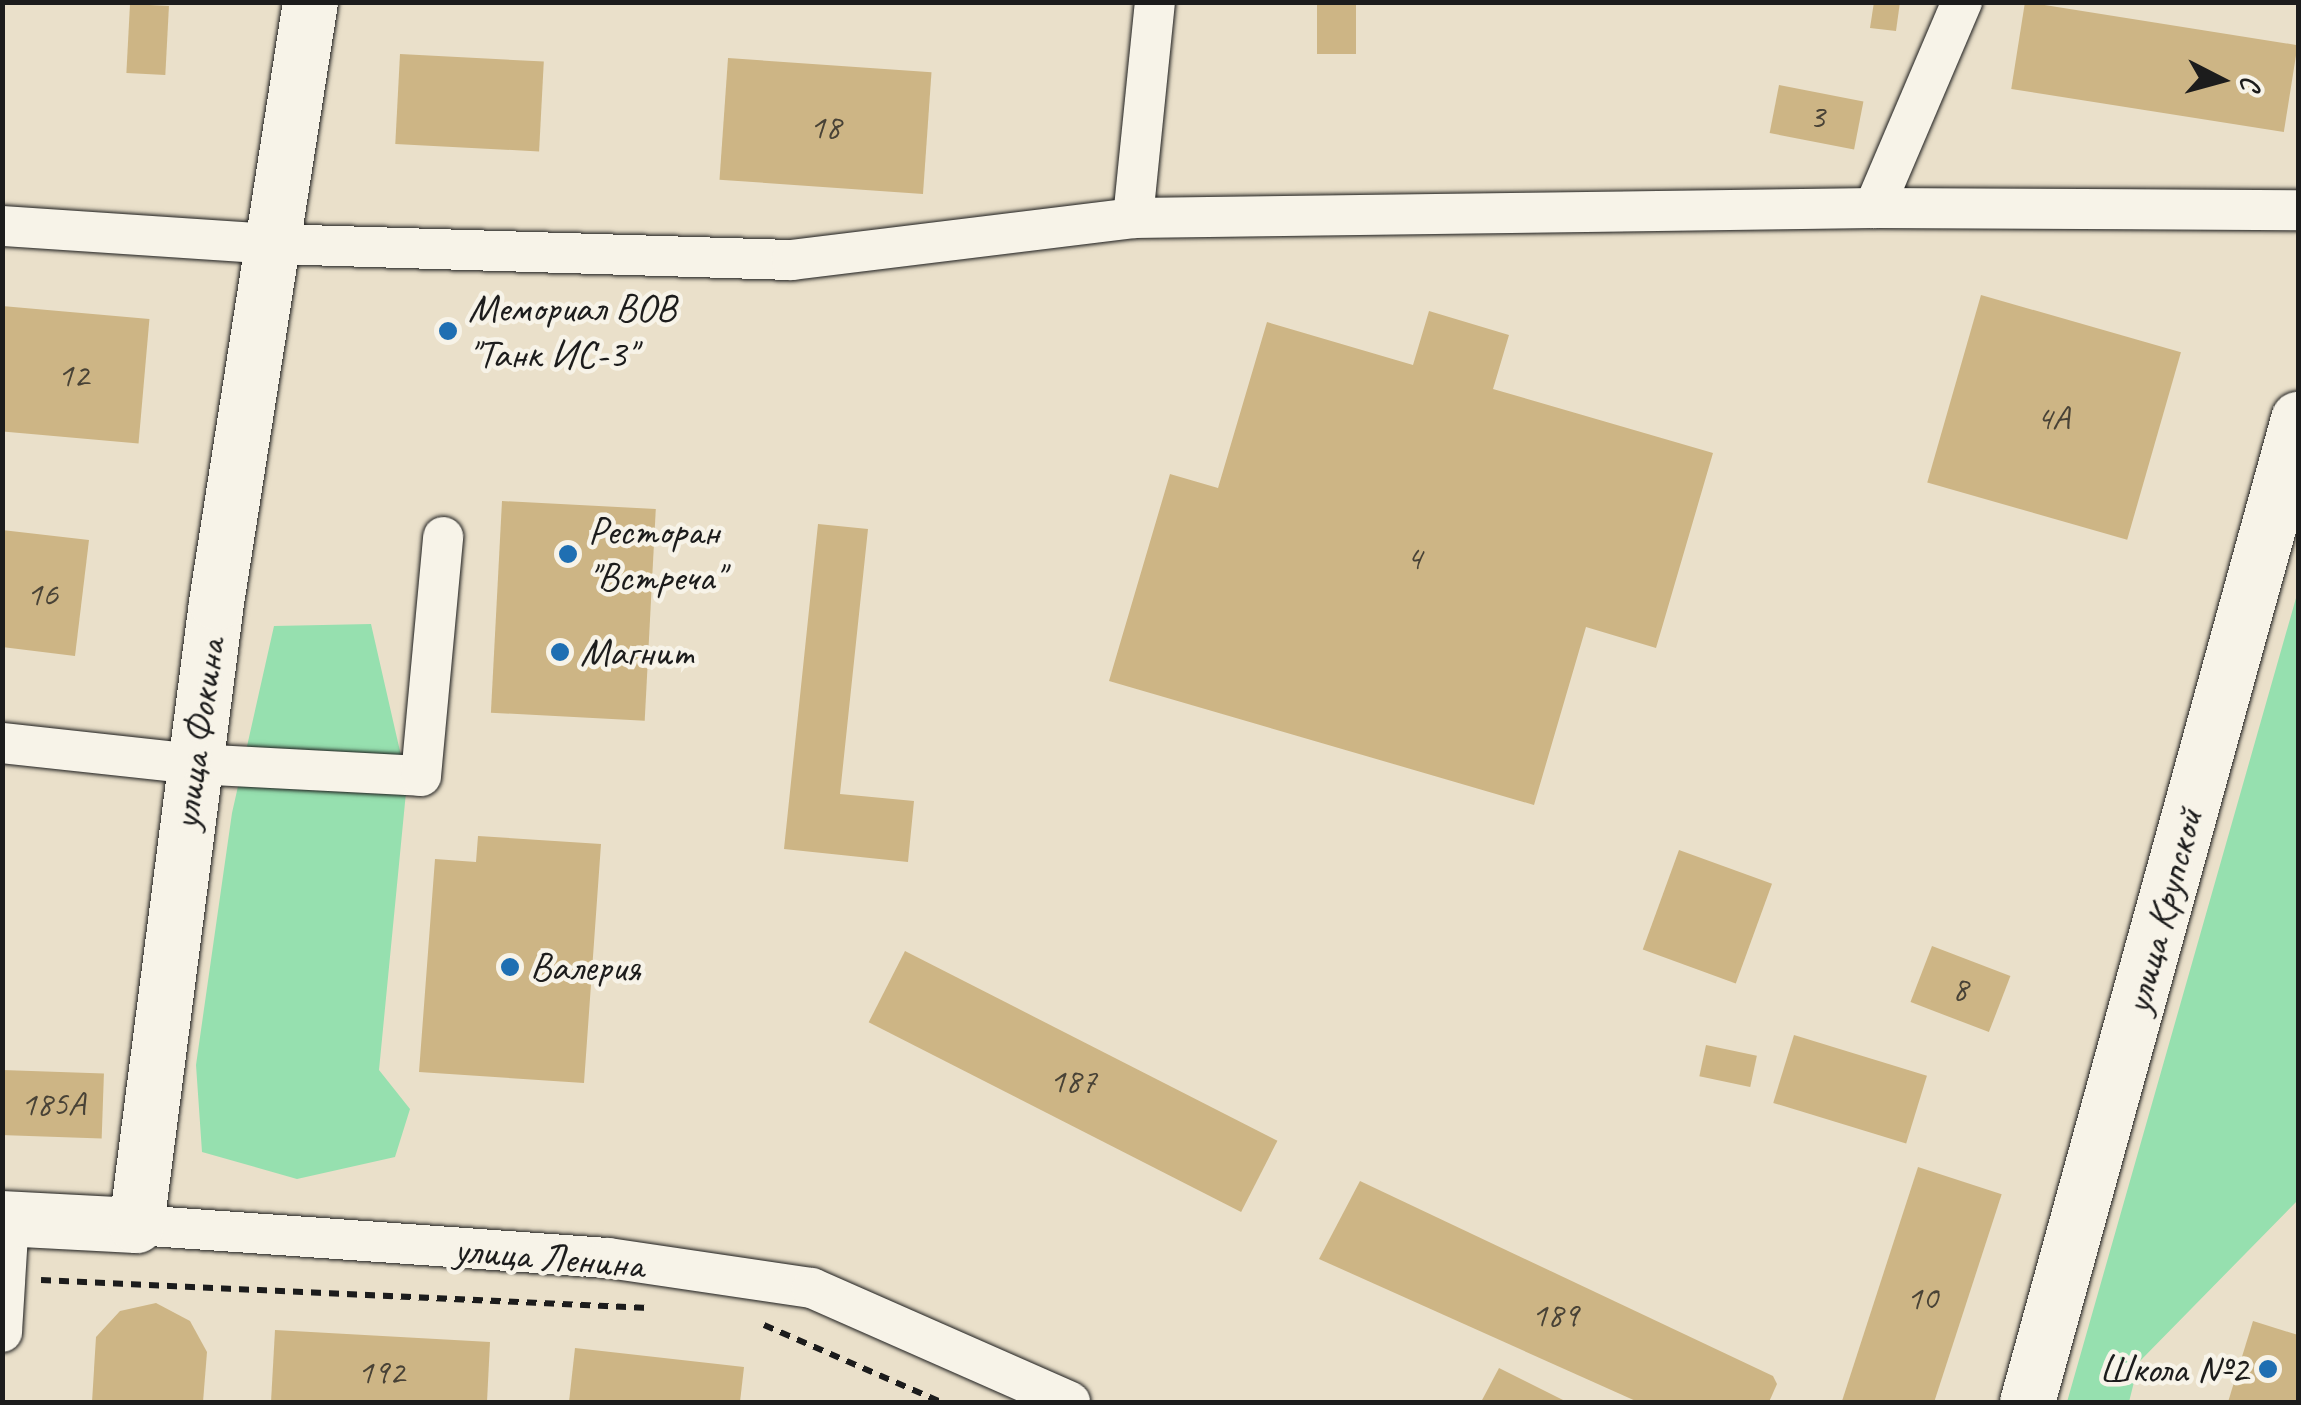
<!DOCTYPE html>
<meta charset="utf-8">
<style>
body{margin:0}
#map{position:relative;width:2301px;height:1405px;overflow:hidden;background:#eae0ca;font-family:Caveat,sans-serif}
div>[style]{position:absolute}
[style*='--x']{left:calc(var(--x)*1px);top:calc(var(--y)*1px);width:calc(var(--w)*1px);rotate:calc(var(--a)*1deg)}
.green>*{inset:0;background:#96e0af}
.building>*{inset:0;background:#cdb585;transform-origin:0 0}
.path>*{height:6px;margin-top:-3px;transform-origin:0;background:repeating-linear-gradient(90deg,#1c1c1c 0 10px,transparent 0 18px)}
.roads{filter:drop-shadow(0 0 2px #1c1c1c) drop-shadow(0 0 2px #1c1c1c)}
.street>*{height:40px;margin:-20px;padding:0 20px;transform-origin:20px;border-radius:20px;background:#f7f3e8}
.secondary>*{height:55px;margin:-27.5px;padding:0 27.5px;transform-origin:27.5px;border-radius:27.5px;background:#f7f3e8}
.dots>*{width:28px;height:28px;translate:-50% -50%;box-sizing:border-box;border:5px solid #f7f3e8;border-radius:50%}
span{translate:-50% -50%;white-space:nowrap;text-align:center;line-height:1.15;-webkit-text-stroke:9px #f7f3e8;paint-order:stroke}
.number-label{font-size:35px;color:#484236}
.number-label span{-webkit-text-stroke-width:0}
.poi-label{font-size:40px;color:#1c1c1c}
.left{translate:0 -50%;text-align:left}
.right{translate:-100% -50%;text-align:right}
.street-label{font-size:40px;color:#1c1c1c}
.frame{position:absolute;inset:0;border:5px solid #1c1c1c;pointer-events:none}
.north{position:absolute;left:2171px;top:30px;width:100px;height:100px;-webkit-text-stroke:8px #f7f3e8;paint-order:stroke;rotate:96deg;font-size:28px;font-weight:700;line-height:40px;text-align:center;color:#1c1c1c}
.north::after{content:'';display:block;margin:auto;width:35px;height:45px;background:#1c1c1c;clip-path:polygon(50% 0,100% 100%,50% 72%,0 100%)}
</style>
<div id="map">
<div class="green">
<div style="clip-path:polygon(2298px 591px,2298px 1200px,2139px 1362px,2129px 1402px,2067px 1402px)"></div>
<div style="clip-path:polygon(371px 624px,407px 782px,379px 1070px,410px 1109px,395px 1157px,297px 1179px,202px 1152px,196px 1065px,232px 813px,274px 626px)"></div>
</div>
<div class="building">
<div style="left:1317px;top:2px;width:39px;height:52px"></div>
<div style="clip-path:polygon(1874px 2px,1900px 2px,1896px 31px,1870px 28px)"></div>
<div style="left:2025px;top:2px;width:276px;height:88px;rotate:9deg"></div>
<div style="left:130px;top:4px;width:39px;height:69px;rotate:3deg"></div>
<div style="left:400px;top:54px;width:144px;height:90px;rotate:3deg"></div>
<div style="left:728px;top:58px;width:204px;height:122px;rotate:4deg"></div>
<div style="left:1779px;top:85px;width:86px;height:49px;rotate:11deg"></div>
<div style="left:1981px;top:295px;width:208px;height:195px;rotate:16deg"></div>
<div style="left:2px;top:306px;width:148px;height:125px;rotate:5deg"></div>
<div style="clip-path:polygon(1429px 311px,1509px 335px,1493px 389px,1713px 453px,1656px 648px,1586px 627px,1534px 805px,1109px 681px,1170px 474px,1218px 488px,1267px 322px,1413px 365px)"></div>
<div style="left:502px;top:501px;width:154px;height:212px;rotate:3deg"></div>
<div style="clip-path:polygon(818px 524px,868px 529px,840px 794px,914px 801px,908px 862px,784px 849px)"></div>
<div style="clip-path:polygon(2px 530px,89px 540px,75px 656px,2px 647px)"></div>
<div style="clip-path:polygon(478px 836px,601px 844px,584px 1083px,419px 1072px,435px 859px,476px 862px)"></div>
<div style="left:1679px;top:850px;width:99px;height:106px;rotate:20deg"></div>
<div style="left:1932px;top:946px;width:84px;height:60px;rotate:21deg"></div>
<div style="left:905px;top:951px;width:418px;height:80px;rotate:27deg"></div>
<div style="left:1794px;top:1035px;width:139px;height:71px;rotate:17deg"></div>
<div style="left:1706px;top:1045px;width:52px;height:32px;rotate:12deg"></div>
<div style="left:2px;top:1070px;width:102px;height:65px;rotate:2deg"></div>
<div style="left:1918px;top:1167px;width:88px;height:247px;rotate:18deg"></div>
<div style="clip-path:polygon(1360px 1181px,1773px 1376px,1777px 1384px,1769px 1402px,1638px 1402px,1319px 1259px)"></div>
<div style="clip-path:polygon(156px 1303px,190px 1321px,207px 1352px,203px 1402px,92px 1402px,96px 1337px,120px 1311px)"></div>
<div style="clip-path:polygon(2253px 1321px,2298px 1335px,2298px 1402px,2228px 1402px)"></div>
<div style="clip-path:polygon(275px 1330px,490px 1342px,487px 1402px,271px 1402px)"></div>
<div style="clip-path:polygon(575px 1348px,744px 1367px,740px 1402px,569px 1402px)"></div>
<div style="clip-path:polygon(1499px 1368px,1567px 1402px,1481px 1402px)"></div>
</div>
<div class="path">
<div style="--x:41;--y:1280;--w:608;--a:2.64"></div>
<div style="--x:764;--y:1325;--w:193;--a:23.5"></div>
</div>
<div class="roads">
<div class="street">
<div style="--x:1874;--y:208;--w:224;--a:-66.9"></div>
<div style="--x:1133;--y:218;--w:217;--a:-84.2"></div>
<div style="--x:2;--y:226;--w:272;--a:3.8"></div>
<div style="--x:273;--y:244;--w:519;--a:1.77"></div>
<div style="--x:792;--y:260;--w:344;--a:-7"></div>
<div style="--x:1133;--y:218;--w:741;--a:-0.77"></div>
<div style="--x:1874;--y:208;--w:424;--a:0.3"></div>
<div style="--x:2;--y:743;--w:193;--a:6.2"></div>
<div style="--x:194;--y:764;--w:227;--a:3"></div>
<div style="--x:421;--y:776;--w:240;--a:-84.7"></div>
<div style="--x:136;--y:1225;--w:473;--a:4"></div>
<div style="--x:608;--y:1258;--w:206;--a:8.4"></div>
<div style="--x:812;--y:1288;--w:282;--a:23.8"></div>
<div style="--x:2;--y:1332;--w:114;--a:-86.5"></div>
</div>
<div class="secondary">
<div style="--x:2;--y:1218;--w:134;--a:3"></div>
<div style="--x:136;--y:1225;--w:628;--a:-82.68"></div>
<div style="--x:216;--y:602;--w:607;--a:-81.1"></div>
<div style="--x:2027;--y:1402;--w:1020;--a:-74.59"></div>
</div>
</div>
<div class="dots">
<div style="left:448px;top:331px;background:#1f6fb2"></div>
<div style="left:568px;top:554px;background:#1f6fb2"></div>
<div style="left:560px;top:652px;background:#1f6fb2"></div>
<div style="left:510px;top:967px;background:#1f6fb2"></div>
<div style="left:2268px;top:1369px;background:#1f6fb2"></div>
</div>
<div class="number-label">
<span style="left:1817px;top:117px">3</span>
<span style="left:825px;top:127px">18</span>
<span style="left:73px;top:375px">12</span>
<span style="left:2053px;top:418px">4А</span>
<span style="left:1414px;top:558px">4</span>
<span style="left:42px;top:594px">16</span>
<span style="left:1960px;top:989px">8</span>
<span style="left:1073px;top:1081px">187</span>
<span style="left:53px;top:1104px">185А</span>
<span style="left:1922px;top:1298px">10</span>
<span style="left:1555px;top:1315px">189</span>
<span style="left:381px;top:1372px">192</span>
</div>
<div class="poi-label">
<span class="left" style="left:468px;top:331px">Мемориал ВОВ<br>"Танк ИС-3"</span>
<span class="left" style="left:588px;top:554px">Ресторан<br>"Встреча"</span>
<span class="left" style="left:580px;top:652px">Магнит</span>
<span class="left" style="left:530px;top:967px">Валерия</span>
<span class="right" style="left:2248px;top:1369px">Школа №2</span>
</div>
<div class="street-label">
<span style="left:198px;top:734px;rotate:-82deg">улица Фокина</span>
<span style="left:2163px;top:911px;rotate:-75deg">улица Крупской</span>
<span style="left:549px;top:1257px;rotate:5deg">улица Ленина</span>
</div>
<div class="frame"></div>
<div class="north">С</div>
</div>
